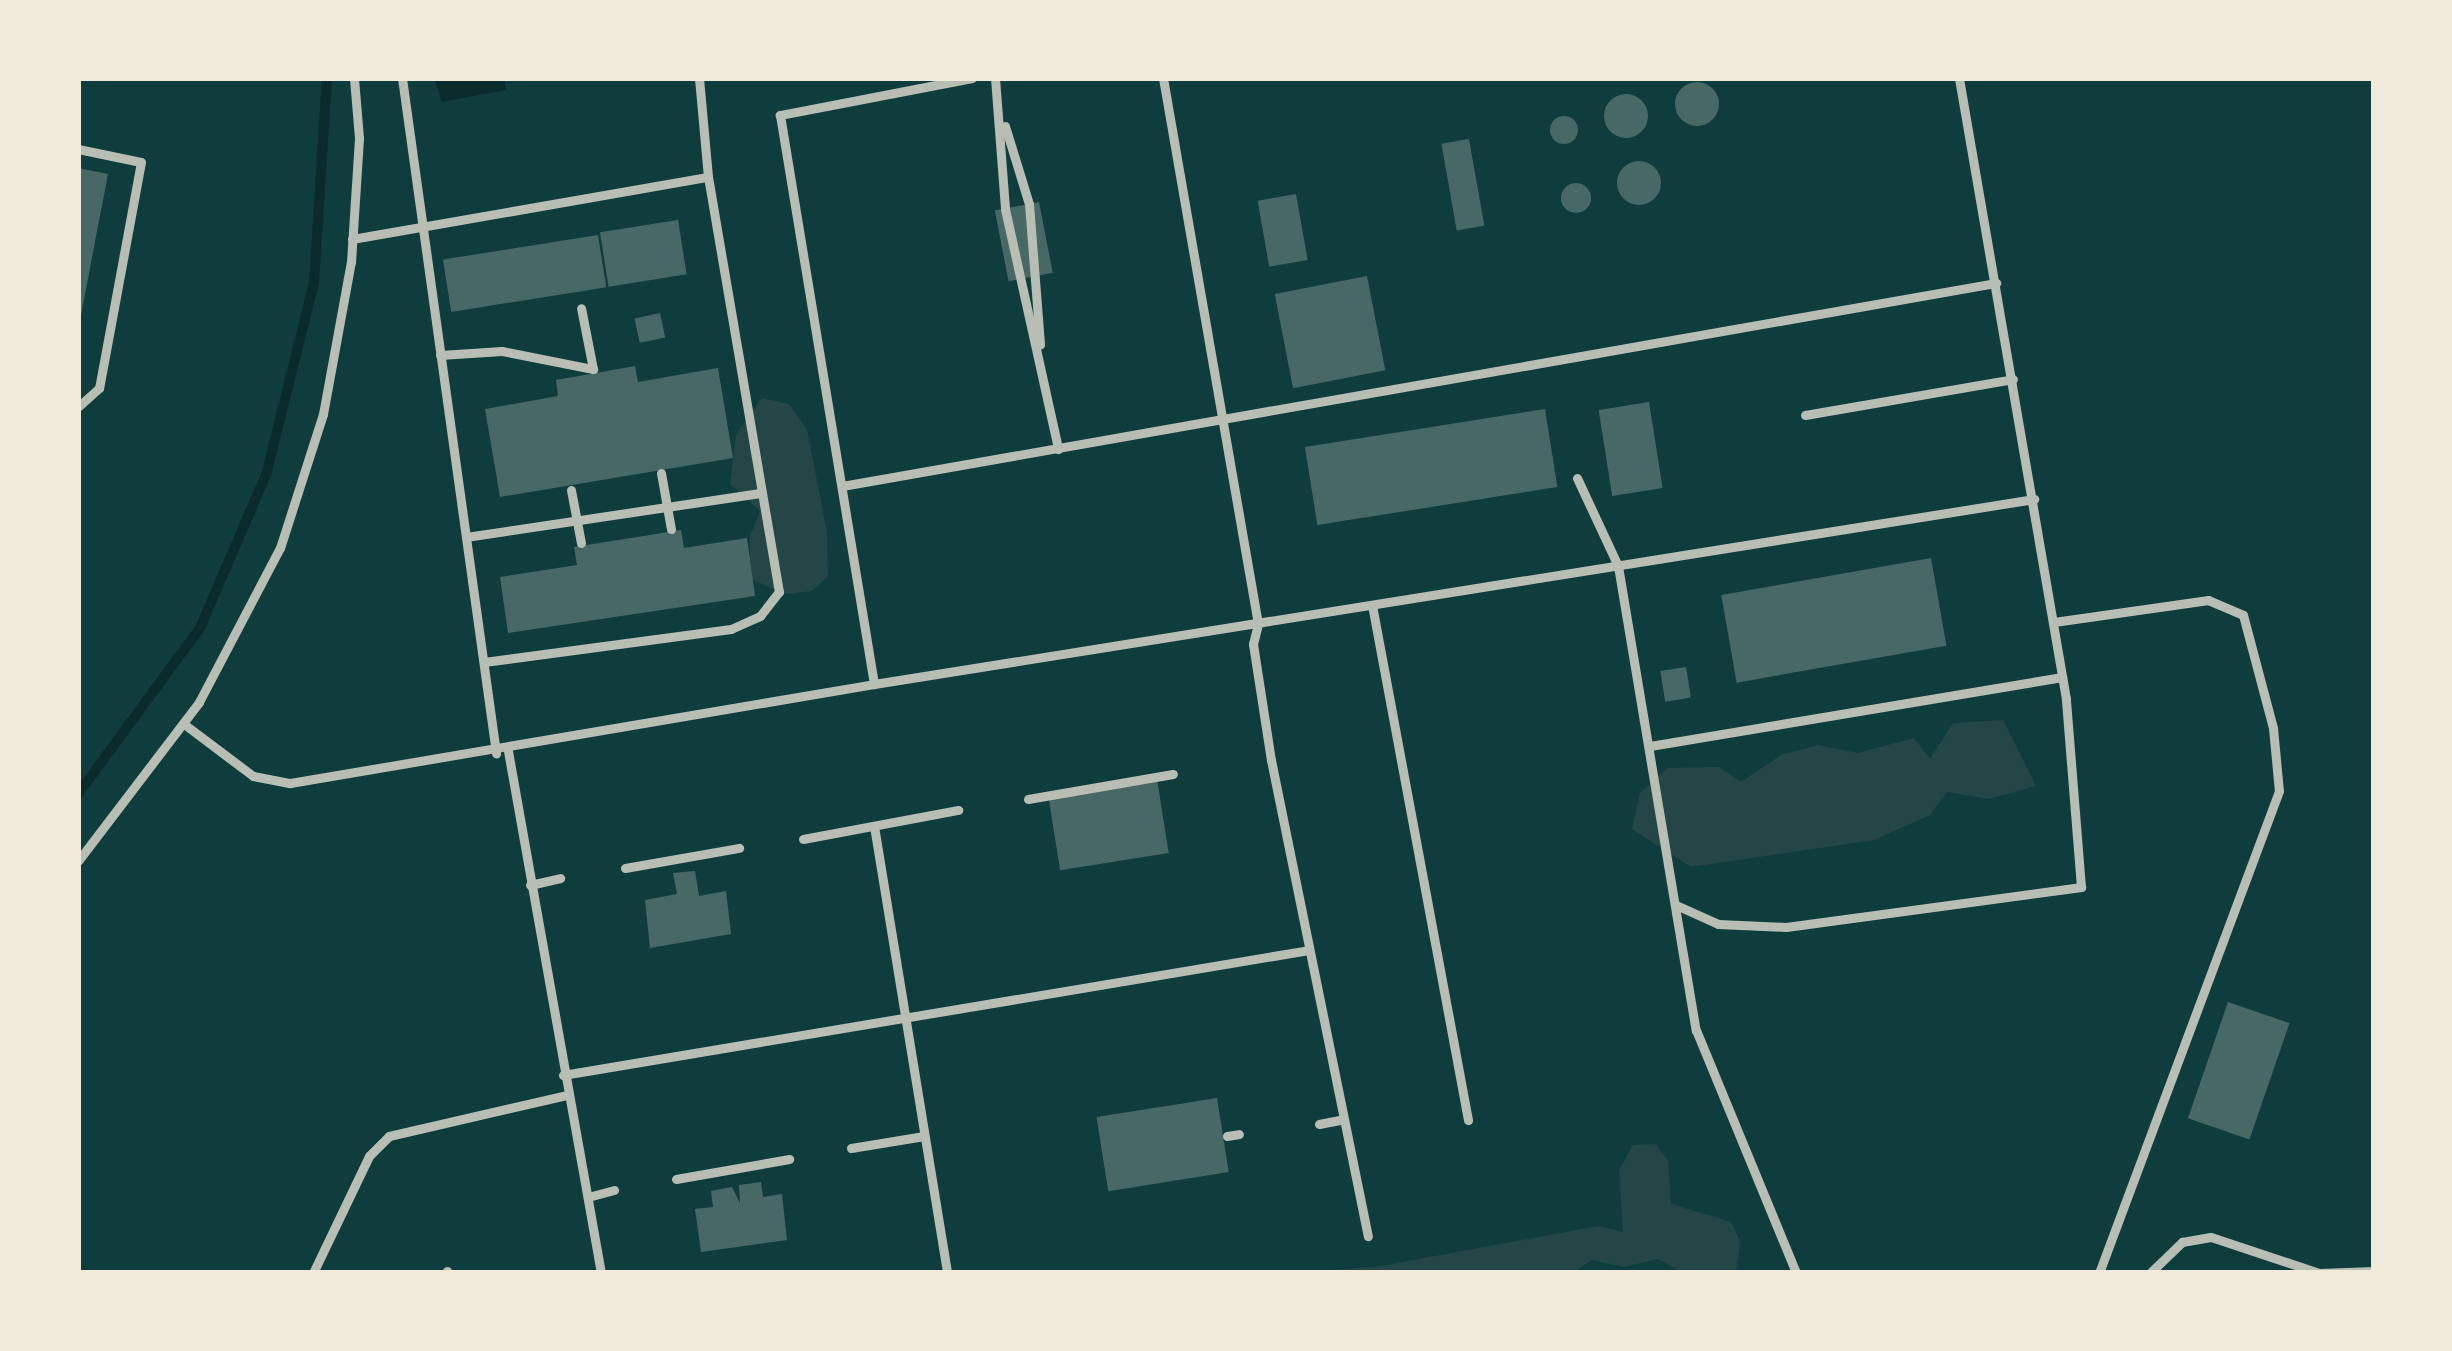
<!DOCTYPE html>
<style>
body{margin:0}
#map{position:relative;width:2452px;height:1351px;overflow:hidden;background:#0f3d3e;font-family:Signika,sans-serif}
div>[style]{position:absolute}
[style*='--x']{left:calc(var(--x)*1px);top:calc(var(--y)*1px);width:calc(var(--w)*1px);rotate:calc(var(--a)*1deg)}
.green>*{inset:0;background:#244646}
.water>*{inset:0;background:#0a2a2b}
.stream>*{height:10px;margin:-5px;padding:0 5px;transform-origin:5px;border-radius:5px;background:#0a2a2b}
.building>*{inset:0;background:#486865;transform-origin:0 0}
.round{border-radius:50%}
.service>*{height:9px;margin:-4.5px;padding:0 4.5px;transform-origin:4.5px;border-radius:4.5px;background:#b8beb3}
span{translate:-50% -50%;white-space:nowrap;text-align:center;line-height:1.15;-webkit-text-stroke:10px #f1e9da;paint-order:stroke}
.frame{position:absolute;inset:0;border:81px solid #f1e9da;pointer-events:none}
</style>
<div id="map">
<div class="green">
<div style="clip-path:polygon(762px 398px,789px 404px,807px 430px,827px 532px,828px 576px,812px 591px,785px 594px,749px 578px,750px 536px,760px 511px,730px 484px,736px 434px)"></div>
<div style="clip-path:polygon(2003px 720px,2036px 786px,1989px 799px,1947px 792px,1930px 815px,1874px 840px,1691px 867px,1632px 829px,1640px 793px,1667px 768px,1719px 767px,1741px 782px,1781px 755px,1818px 745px,1858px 753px,1914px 738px,1930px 759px,1953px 723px)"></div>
<div style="clip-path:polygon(1655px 1144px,1668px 1160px,1671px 1204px,1731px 1222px,1740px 1241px,1736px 1273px,1683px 1273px,1658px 1259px,1624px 1267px,1592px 1260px,1572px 1273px,1297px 1273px,1381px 1266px,1598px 1226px,1623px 1232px,1619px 1170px,1633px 1145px)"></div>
</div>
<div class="water">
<div style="clip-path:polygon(434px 78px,504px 78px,506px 90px,442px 102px)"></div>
</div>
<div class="stream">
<div style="--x:78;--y:794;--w:206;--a:-53.7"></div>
<div style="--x:200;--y:628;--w:167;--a:-66.7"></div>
<div style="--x:266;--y:475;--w:198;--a:-76"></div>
<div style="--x:314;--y:283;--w:205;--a:-86.4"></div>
</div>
<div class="building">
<div class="round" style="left:1675px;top:82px;width:44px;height:44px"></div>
<div class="round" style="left:1604px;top:94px;width:44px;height:44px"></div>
<div class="round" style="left:1550px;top:116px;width:28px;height:28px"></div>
<div style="left:1469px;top:139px;width:88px;height:28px;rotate:80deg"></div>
<div class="round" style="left:1617px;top:161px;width:44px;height:44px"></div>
<div style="clip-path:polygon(78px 168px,108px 174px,80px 320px,78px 320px)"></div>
<div class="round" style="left:1561px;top:183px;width:30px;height:30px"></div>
<div style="left:1296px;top:194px;width:67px;height:39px;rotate:80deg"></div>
<div style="left:1039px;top:202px;width:72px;height:45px;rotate:79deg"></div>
<div style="left:678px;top:220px;width:55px;height:79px;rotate:81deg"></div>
<div style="left:598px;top:235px;width:53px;height:157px;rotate:81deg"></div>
<div style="left:1367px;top:276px;width:96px;height:94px;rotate:79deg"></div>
<div style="left:660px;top:313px;width:25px;height:26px;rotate:78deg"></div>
<div style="clip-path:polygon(635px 366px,638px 382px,718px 368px,733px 458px,500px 497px,485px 409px,558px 396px,556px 380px)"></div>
<div style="left:1649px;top:402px;width:87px;height:51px;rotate:81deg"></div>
<div style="left:1545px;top:409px;width:79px;height:243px;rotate:81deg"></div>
<div style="clip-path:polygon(681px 530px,684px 548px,747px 538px,755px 596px,508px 633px,500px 577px,577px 565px,574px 547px)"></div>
<div style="left:1931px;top:558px;width:89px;height:213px;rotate:80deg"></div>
<div style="left:1686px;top:667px;width:31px;height:26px;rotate:81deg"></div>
<div style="left:1157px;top:779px;width:75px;height:110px;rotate:81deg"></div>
<div style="clip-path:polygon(695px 871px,699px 896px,726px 891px,731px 934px,650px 948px,645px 900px,677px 894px,673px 873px)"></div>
<div style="left:2228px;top:1002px;width:65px;height:123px;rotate:19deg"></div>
<div style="left:1217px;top:1098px;width:75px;height:122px;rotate:81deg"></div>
<div style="clip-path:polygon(761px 1182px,763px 1197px,782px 1194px,787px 1240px,701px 1252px,695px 1209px,713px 1207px,711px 1191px,732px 1187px,740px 1203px,739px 1185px)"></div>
</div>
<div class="service">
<div style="--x:402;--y:78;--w:682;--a:82.07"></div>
<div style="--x:972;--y:78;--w:196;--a:169.1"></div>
<div style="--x:780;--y:115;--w:577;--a:80.62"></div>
<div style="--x:874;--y:684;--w:1175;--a:-9.06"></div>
<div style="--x:995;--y:78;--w:131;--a:85.6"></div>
<div style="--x:1005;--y:209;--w:246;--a:77.5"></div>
<div style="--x:1163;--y:78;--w:554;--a:80.13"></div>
<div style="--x:1258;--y:624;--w:21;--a:104"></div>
<div style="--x:1253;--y:644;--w:117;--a:81.2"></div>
<div style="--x:1271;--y:760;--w:486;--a:78.5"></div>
<div style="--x:1005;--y:126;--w:82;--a:72.9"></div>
<div style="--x:1029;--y:204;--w:141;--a:85.5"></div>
<div style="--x:78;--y:149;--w:64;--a:11.7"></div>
<div style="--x:141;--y:162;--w:230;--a:100.5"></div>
<div style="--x:99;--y:388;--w:28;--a:138"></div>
<div style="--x:352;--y:239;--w:361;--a:-9.9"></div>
<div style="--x:440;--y:355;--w:62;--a:-3.7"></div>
<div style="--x:502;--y:351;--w:93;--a:11.2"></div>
<div style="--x:593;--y:369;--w:62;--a:-101.1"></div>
<div style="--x:1805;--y:415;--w:211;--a:-9.8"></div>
<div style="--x:661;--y:473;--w:57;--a:79.9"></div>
<div style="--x:1577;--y:478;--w:97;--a:65"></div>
<div style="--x:1618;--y:566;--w:471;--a:80.5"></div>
<div style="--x:1696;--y:1030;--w:263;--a:67.6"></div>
<div style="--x:842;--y:486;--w:1172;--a:-9.98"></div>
<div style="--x:571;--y:490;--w:54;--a:79.3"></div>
<div style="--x:466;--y:537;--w:299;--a:-8.5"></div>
<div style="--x:1372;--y:605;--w:524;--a:79.44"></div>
<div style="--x:2054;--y:622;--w:156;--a:-8.1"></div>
<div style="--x:2208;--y:600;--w:38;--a:23"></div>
<div style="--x:2243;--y:615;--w:117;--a:75.1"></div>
<div style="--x:2273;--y:728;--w:63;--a:84.6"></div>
<div style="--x:2279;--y:791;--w:515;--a:110.48"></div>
<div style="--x:484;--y:662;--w:249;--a:-7.6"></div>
<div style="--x:731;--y:629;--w:32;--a:-24"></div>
<div style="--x:760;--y:616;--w:31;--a:-52"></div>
<div style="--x:779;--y:592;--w:421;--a:-99.7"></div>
<div style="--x:708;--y:177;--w:99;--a:-95.2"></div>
<div style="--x:184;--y:724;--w:86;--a:37"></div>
<div style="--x:253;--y:776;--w:38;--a:11"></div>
<div style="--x:290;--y:783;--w:592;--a:-9.62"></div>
<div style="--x:1650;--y:746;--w:418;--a:-9.5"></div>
<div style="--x:508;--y:751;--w:530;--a:79.9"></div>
<div style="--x:1028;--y:799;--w:147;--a:-9.8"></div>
<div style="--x:874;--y:826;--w:453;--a:80.7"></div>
<div style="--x:803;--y:839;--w:158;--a:-10.6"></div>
<div style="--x:78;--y:861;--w:200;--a:-52.7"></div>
<div style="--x:199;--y:702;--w:174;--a:-62.3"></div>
<div style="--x:280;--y:548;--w:141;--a:-72.2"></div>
<div style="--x:323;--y:414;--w:155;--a:-79.6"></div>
<div style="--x:351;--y:262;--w:124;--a:-86.3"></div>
<div style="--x:359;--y:138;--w:60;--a:-94.8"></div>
<div style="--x:625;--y:868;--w:116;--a:-10"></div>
<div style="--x:530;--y:885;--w:31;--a:-13"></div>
<div style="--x:1676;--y:905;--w:46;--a:24.3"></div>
<div style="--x:1718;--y:924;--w:68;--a:2.5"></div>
<div style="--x:1786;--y:927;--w:298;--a:-7.7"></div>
<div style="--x:2081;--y:887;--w:189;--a:-94.6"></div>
<div style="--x:2066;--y:699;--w:630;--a:-99.78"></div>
<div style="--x:563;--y:1075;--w:756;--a:-9.51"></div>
<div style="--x:1319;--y:1124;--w:25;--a:-11"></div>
<div style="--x:1227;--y:1136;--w:12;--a:-9"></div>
<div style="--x:851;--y:1148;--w:74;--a:-9.3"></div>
<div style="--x:676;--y:1179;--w:115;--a:-10"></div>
<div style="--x:588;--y:1197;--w:27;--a:-15"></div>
<div style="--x:447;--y:1271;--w:2;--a:90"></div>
<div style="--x:313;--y:1273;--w:130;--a:-64.4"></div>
<div style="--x:369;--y:1156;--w:28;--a:-45"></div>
<div style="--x:389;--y:1136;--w:182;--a:-13"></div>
<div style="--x:2150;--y:1273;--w:45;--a:-44.1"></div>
<div style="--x:2182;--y:1242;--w:29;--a:-10"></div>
<div style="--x:2211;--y:1237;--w:114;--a:18.4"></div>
<div style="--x:2319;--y:1273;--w:55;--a:-2.1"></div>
</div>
<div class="frame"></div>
</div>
